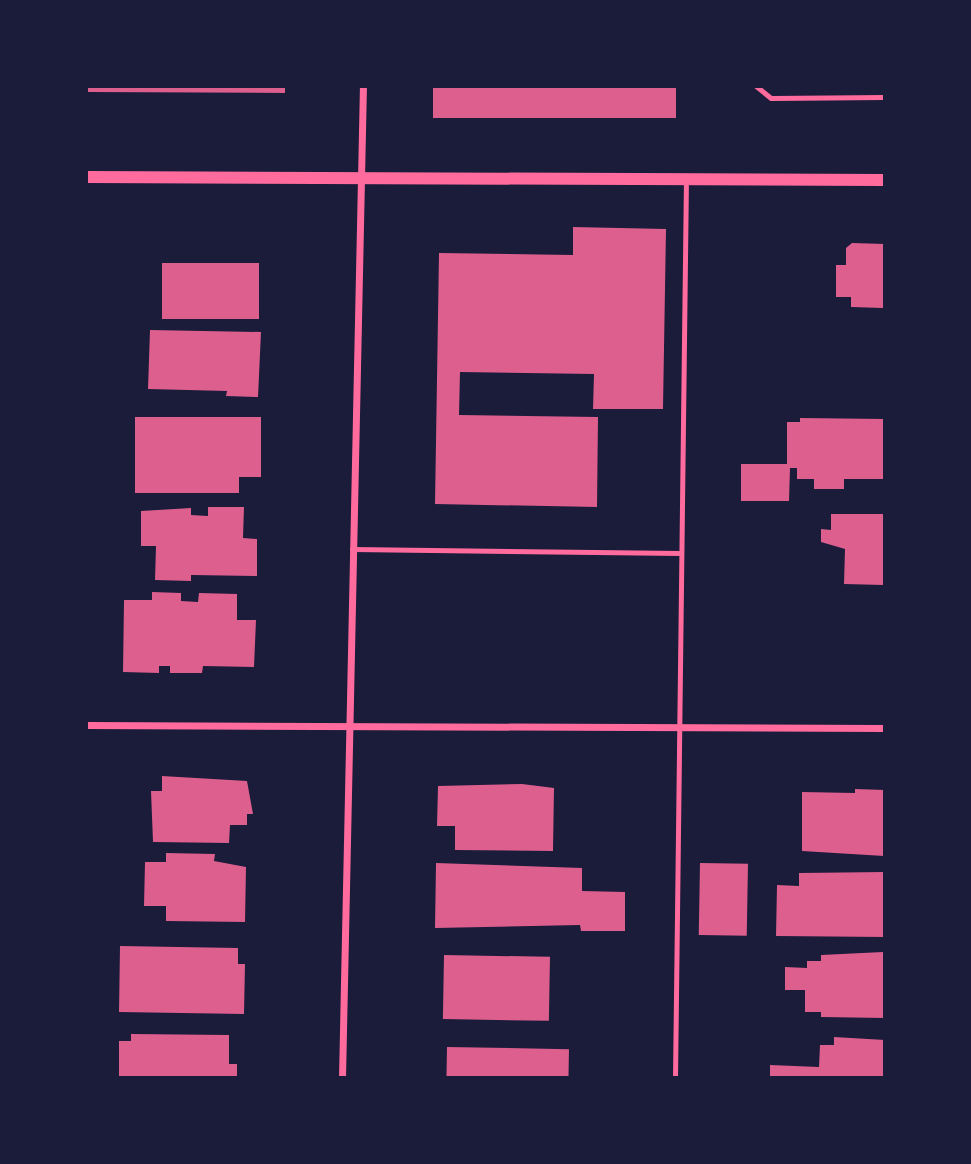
<!DOCTYPE html>
<style>
body{margin:0}
#map{position:relative;width:971px;height:1164px;overflow:hidden;background:#1b1b3a;font-family:"Playfair Display",serif}
div>[style]{position:absolute}
[style*='--x']{left:calc(var(--x)*1px);top:calc(var(--y)*1px);width:calc(var(--w)*1px);rotate:calc(var(--a)*1deg)}
.building>*{inset:0;background:#dd5f8e;transform-origin:0 0}
.service>*{height:5px;margin:-2.5px;padding:0 2.5px;transform-origin:2.5px;border-radius:2.5px;background:#ff6b9d}
.minor>*{height:7px;margin:-3.5px;padding:0 3.5px;transform-origin:3.5px;border-radius:3.5px;background:#ff6b9d}
.tertiary>*{height:12px;margin:-6px;padding:0 6px;transform-origin:6px;border-radius:6px;background:#ff6b9d}
span{translate:-50% -50%;white-space:nowrap;text-align:center;line-height:1.15;-webkit-text-stroke:7px #1b1b3a;paint-order:stroke}
.frame{position:absolute;inset:0;border:88px solid #1b1b3a;pointer-events:none}
</style>
<div id="map">
<div class="building">
<div style="clip-path:polygon(86px 86px,285px 86px,285px 93px,86px 92px)"></div>
<div style="left:433px;top:86px;width:243px;height:32px"></div>
<div style="clip-path:polygon(573px 227px,666px 229px,663px 409px,593px 409px,594px 374px,460px 372px,459px 415px,598px 417px,597px 507px,435px 504px,439px 253px,573px 255px)"></div>
<div style="clip-path:polygon(852px 243px,885px 244px,885px 314px,883px 308px,851px 307px,851px 297px,836px 297px,836px 265px,846px 265px,846px 248px)"></div>
<div style="left:259px;top:263px;width:56px;height:97px;rotate:90deg"></div>
<div style="clip-path:polygon(150px 330px,261px 332px,258px 397px,226px 396px,227px 391px,148px 389px)"></div>
<div style="clip-path:polygon(135px 417px,261px 417px,261px 477px,239px 477px,239px 493px,135px 493px)"></div>
<div style="clip-path:polygon(800px 418px,885px 419px,885px 479px,844px 479px,844px 489px,814px 489px,814px 479px,797px 479px,797px 468px,790px 468px,789px 501px,741px 501px,741px 464px,787px 464px,787px 422px,800px 422px)"></div>
<div style="clip-path:polygon(208px 507px,244px 507px,243px 538px,257px 539px,257px 576px,191px 575px,191px 581px,155px 580px,156px 546px,141px 546px,141px 511px,191px 508px,191px 515px,208px 516px)"></div>
<div style="clip-path:polygon(831px 514px,885px 514px,884px 585px,844px 584px,845px 549px,821px 542px,821px 529px,831px 530px)"></div>
<div style="clip-path:polygon(152px 592px,181px 593px,181px 601px,198px 602px,199px 593px,237px 594px,237px 620px,256px 620px,254px 667px,203px 666px,202px 673px,170px 673px,170px 666px,159px 666px,159px 673px,123px 672px,124px 600px,152px 600px)"></div>
<div style="clip-path:polygon(162px 776px,247px 781px,253px 814px,247px 814px,247px 825px,230px 825px,229px 843px,153px 842px,151px 791px,162px 791px)"></div>
<div style="clip-path:polygon(522px 784px,554px 788px,553px 851px,455px 850px,455px 826px,437px 826px,438px 786px)"></div>
<div style="clip-path:polygon(855px 789px,885px 790px,884px 856px,802px 851px,802px 792px,855px 793px)"></div>
<div style="clip-path:polygon(166px 853px,215px 854px,214px 861px,246px 867px,245px 922px,166px 921px,166px 906px,144px 906px,145px 862px,166px 862px)"></div>
<div style="clip-path:polygon(436px 863px,582px 868px,582px 891px,625px 892px,625px 931px,581px 931px,580px 925px,435px 928px)"></div>
<div style="left:700px;top:863px;width:48px;height:72px;rotate:1deg"></div>
<div style="clip-path:polygon(885px 872px,885px 937px,776px 936px,777px 885px,799px 886px,799px 873px)"></div>
<div style="clip-path:polygon(120px 946px,238px 948px,238px 964px,245px 964px,244px 1014px,119px 1012px)"></div>
<div style="clip-path:polygon(883px 952px,885px 1018px,821px 1017px,821px 1012px,805px 1012px,805px 990px,785px 990px,785px 967px,807px 968px,807px 961px,821px 961px,821px 955px)"></div>
<div style="left:444px;top:955px;width:106px;height:64px;rotate:1deg"></div>
<div style="clip-path:polygon(131px 1034px,229px 1035px,229px 1064px,237px 1064px,237px 1078px,119px 1078px,119px 1041px,131px 1041px)"></div>
<div style="clip-path:polygon(834px 1037px,885px 1040px,885px 1078px,770px 1078px,770px 1065px,819px 1067px,820px 1045px,834px 1045px)"></div>
<div style="left:447px;top:1047px;width:122px;height:31px;rotate:1deg"></div>
</div>
<div class="service">
<div style="--x:756;--y:86;--w:19;--a:39"></div>
<div style="--x:771;--y:98;--w:114;--a:-0.5"></div>
<div style="--x:352;--y:549;--w:329;--a:0.7"></div>
<div style="--x:675;--y:1078;--w:898;--a:-89.3"></div>
</div>
<div class="minor">
<div style="--x:86;--y:725;--w:799;--a:0.22"></div>
<div style="--x:342;--y:1078;--w:992;--a:-88.79"></div>
</div>
<div class="tertiary">
<div style="--x:86;--y:177;--w:799;--a:0.22"></div>
</div>
<div class="frame"></div>
</div>
